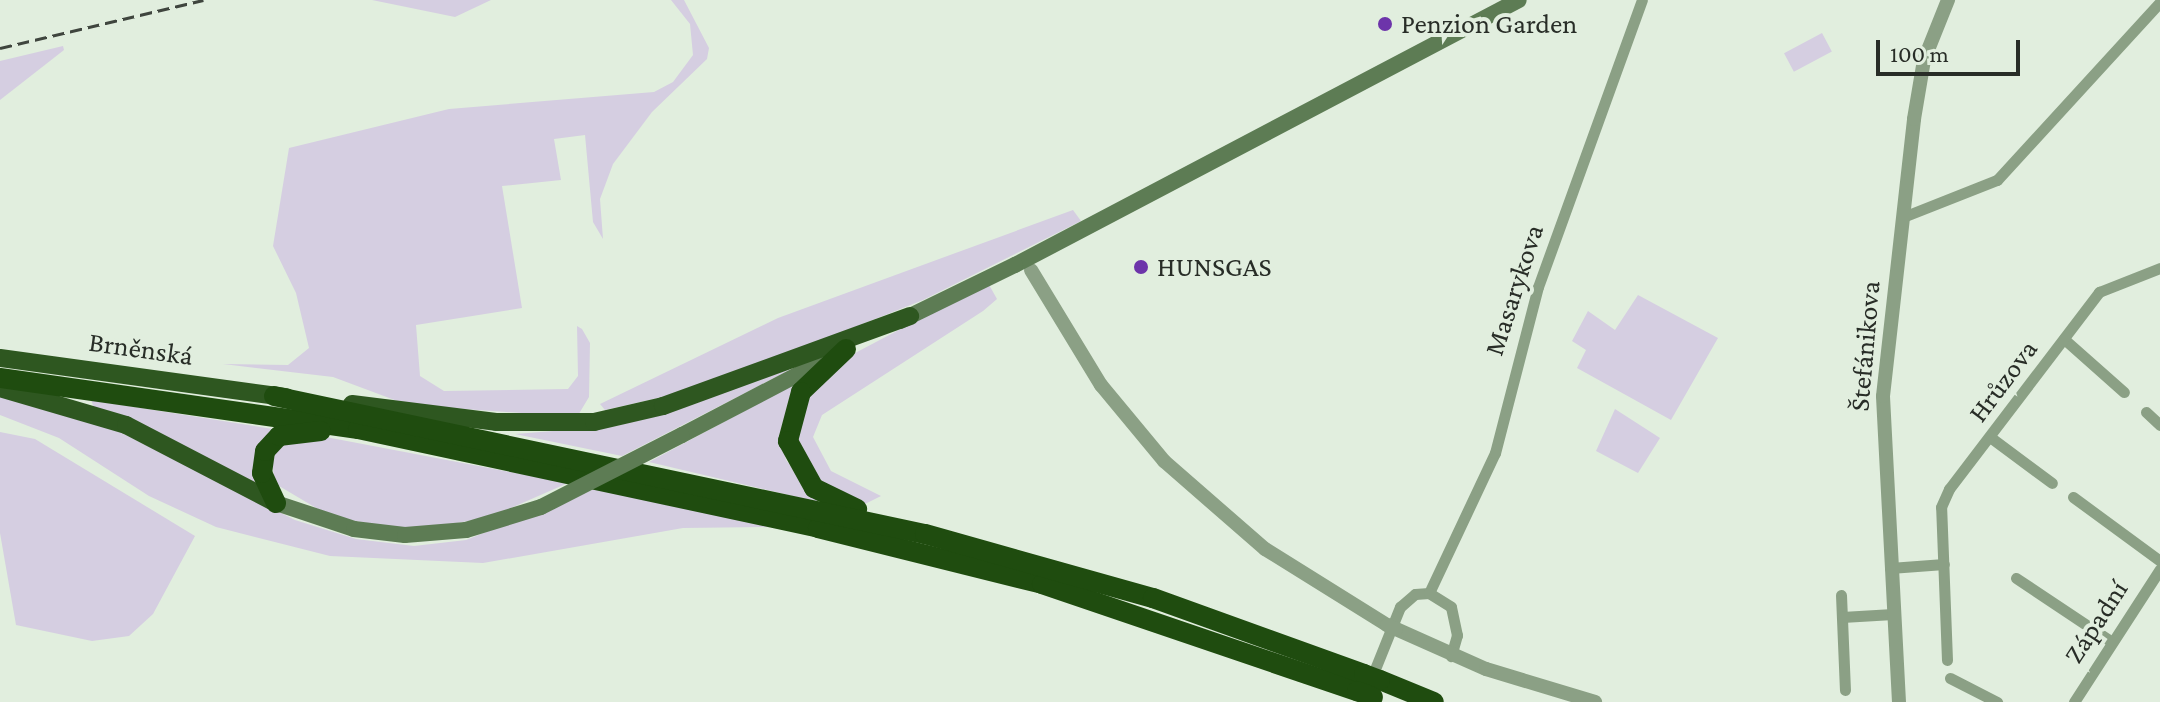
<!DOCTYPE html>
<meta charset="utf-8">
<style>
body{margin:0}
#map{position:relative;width:2160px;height:702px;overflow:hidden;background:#e1eede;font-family:"Crimson Pro",serif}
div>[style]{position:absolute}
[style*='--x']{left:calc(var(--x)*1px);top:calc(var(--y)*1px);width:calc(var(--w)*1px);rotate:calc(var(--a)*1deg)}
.green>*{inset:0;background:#d5cee1;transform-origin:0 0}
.minor>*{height:11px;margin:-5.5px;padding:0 5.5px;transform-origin:5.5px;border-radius:5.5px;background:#8ba085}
.tertiary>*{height:14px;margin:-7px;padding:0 7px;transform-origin:7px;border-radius:7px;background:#8ba085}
.secondary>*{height:16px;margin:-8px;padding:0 8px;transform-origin:8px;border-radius:8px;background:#5d7c54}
.trunk>*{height:18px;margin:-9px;padding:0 9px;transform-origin:9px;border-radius:9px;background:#2e5720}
.motorway>*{height:20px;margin:-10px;padding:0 10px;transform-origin:10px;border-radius:10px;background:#1f4c0f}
.rail>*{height:3px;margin-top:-1.5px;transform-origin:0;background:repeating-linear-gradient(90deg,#3f453e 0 12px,transparent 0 18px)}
.tertiary-bridge>*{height:14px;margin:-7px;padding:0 7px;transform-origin:7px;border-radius:7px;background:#8ba085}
.secondary-bridge>*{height:16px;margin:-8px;padding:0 8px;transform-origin:8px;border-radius:8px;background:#5d7c54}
.motorway-bridge>*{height:20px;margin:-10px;padding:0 10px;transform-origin:10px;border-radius:10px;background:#1f4c0f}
.dots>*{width:22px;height:22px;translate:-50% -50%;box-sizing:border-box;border:4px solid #e1eede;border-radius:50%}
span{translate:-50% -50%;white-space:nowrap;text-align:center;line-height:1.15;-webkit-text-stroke:8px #e1eede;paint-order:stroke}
.poi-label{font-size:28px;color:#282d27}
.left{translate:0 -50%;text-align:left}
.street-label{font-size:28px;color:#282d27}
.scale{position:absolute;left:1876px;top:40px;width:144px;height:36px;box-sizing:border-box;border:4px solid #282d27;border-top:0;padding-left:10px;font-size:24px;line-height:28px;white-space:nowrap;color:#282d27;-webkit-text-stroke:6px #e1eede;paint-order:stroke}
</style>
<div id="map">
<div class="green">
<div style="clip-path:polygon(372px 0,491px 0,455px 17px)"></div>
<div style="clip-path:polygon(671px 0,684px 0,709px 48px,707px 59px,652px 112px,613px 164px,600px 199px,603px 239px,593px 222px,585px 135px,554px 139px,561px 180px,502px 186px,522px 308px,416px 325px,420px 376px,444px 391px,568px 389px,578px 376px,577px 326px,582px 329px,590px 343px,589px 397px,577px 417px,408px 405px,333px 377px,223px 364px,288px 365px,309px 348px,296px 293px,273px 246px,289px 148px,449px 109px,654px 92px,673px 82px,693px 55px,690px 24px)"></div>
<div style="left:1822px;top:33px;width:21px;height:43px;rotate:62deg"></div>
<div style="clip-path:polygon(63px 46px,64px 50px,0 100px,0 61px)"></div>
<div style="clip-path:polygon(1073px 210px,1081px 221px,923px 300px,702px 388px,605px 410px,600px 404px,778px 318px)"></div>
<div style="clip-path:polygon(988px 283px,997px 299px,983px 311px,822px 415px,813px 437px,831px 471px,881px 496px,863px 505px,840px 498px,796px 457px,798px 408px,823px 375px,857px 352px)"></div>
<div style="clip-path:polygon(1638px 295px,1718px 338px,1671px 420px,1577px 368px,1586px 350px,1572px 341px,1588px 311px,1615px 330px)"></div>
<div style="clip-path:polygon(794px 368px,622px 456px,515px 434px,617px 426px)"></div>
<div style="clip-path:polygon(804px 379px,781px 440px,786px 460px,818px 502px,649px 462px)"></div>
<div style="clip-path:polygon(0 393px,90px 417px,295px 520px,356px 539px,414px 546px,466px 540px,597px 488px,774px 527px,683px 528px,483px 563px,330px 556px,216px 527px,149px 496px,59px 438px,0 415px)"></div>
<div style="clip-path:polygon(91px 400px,279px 430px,264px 493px,94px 408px)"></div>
<div style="clip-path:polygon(1615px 409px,1660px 438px,1638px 473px,1596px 451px)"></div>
<div style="clip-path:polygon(0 432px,35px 439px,195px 536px,153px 614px,129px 636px,92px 641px,16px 625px,0 533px)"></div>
<div style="clip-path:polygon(310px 434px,568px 483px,490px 517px,424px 529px,383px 527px,328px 515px,274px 483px,272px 450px)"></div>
</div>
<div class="minor">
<div style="--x:1903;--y:217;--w:101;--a:-21.5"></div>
<div style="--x:1997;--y:180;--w:241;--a:-47.5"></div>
<div style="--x:2064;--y:339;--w:80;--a:41.5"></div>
<div style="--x:2146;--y:412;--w:19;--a:43"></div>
<div style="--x:1990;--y:437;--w:77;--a:36.6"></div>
<div style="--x:2073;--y:497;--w:108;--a:36.3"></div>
<div style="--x:1890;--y:568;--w:54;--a:-4.2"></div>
<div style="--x:2016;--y:578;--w:112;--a:33.7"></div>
<div style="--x:1429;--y:593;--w:155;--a:-64.8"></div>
<div style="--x:1495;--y:453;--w:171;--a:-75.5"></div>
<div style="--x:1538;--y:287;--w:305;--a:-70.1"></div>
<div style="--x:1841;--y:595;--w:95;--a:87.6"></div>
<div style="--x:1842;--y:617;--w:51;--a:-3.4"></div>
<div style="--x:1947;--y:660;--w:153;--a:-92.2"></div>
<div style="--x:1941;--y:507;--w:20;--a:-66"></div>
<div style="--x:1949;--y:489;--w:248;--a:-52.7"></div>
<div style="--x:2099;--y:292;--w:66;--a:-21.5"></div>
<div style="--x:1950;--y:678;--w:53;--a:27.1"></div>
<div style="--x:1371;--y:679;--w:78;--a:-68.1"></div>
<div style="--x:1400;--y:607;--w:20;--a:-41"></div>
<div style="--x:1415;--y:594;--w:14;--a:-4"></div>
<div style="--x:1429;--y:593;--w:26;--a:32"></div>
<div style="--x:1451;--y:607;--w:29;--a:78"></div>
<div style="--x:1457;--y:635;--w:22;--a:106"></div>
<div style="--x:2074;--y:702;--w:158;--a:-57.1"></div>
</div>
<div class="tertiary">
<div style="--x:1031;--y:270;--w:135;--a:58.7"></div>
<div style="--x:1101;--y:385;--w:99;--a:50.3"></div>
<div style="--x:1164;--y:461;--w:134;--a:41.1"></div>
<div style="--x:1265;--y:549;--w:144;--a:31.9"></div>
<div style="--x:1396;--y:629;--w:98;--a:24"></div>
<div style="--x:1486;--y:669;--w:114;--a:16.8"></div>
<div style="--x:1899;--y:702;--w:306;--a:-93"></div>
<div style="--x:1883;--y:396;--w:279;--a:-83.6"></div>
<div style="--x:1914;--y:119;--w:60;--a:-80.4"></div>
<div style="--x:1924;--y:60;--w:65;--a:-68.2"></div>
</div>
<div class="secondary">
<div style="--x:1015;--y:265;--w:569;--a:-27.74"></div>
<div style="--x:900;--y:321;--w:128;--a:-26"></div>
<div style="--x:682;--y:435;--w:170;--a:-27.6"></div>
<div style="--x:276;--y:503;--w:82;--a:18.4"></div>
<div style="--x:354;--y:529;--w:51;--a:6.7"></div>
<div style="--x:405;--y:535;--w:61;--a:-4.7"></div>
<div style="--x:466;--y:530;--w:78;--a:-17"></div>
</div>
<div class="trunk">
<div style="--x:0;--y:358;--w:289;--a:7.8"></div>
<div style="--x:0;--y:388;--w:131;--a:16.4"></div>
<div style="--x:126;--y:425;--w:169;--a:27.5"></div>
<div style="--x:352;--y:404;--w:145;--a:7.1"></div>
<div style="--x:496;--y:422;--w:98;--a:0"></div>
<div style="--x:594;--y:422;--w:71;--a:-13.1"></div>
<div style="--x:663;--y:406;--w:263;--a:-20"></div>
</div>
<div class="motorway">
<div style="--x:846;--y:349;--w:62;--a:136.3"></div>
<div style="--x:801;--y:392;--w:51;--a:104.9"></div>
<div style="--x:788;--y:441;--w:54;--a:61"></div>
<div style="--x:814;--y:488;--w:48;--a:26"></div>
<div style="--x:0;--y:378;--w:362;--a:8.1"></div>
<div style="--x:358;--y:429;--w:471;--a:12.1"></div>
<div style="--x:818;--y:528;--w:231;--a:14"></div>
<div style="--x:1042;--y:584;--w:333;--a:18.8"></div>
<div style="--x:274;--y:396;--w:665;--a:11.97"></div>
<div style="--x:925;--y:534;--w:237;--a:15.7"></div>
<div style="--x:1153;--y:598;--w:224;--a:19.8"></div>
<div style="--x:276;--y:503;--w:33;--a:-115"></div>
<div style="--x:262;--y:473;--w:22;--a:-82"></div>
<div style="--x:265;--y:451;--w:21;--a:-47"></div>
<div style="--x:279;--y:436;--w:42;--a:-6.8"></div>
<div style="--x:1380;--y:680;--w:58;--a:22.2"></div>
</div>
<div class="rail">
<div style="--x:0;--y:48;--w:209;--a:-13.3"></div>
</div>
<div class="tertiary-bridge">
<div style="--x:1387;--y:625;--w:10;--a:24"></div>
</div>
<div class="secondary-bridge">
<div style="--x:541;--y:507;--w:158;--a:-27.1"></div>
</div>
<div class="motorway-bridge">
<div style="--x:1364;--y:674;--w:17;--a:21"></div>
<div style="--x:1357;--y:691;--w:17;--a:21"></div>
</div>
<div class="dots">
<div style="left:1385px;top:24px;background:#6d34aa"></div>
<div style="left:1141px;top:267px;background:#6d34aa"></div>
</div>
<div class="poi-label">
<span class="left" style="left:1401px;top:24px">Penzion Garden</span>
<span class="left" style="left:1157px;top:267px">HUNSGAS</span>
</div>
<div class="street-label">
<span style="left:1514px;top:290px;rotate:-72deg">Masarykova</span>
<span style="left:1865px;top:346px;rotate:-85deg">Štefánikova</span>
<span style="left:141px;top:349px;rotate:8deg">Brněnská</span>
<span style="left:2003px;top:381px;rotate:-53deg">Hrůzova</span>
<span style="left:2096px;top:622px;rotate:-57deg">Západní</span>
</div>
<div class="scale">100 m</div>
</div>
